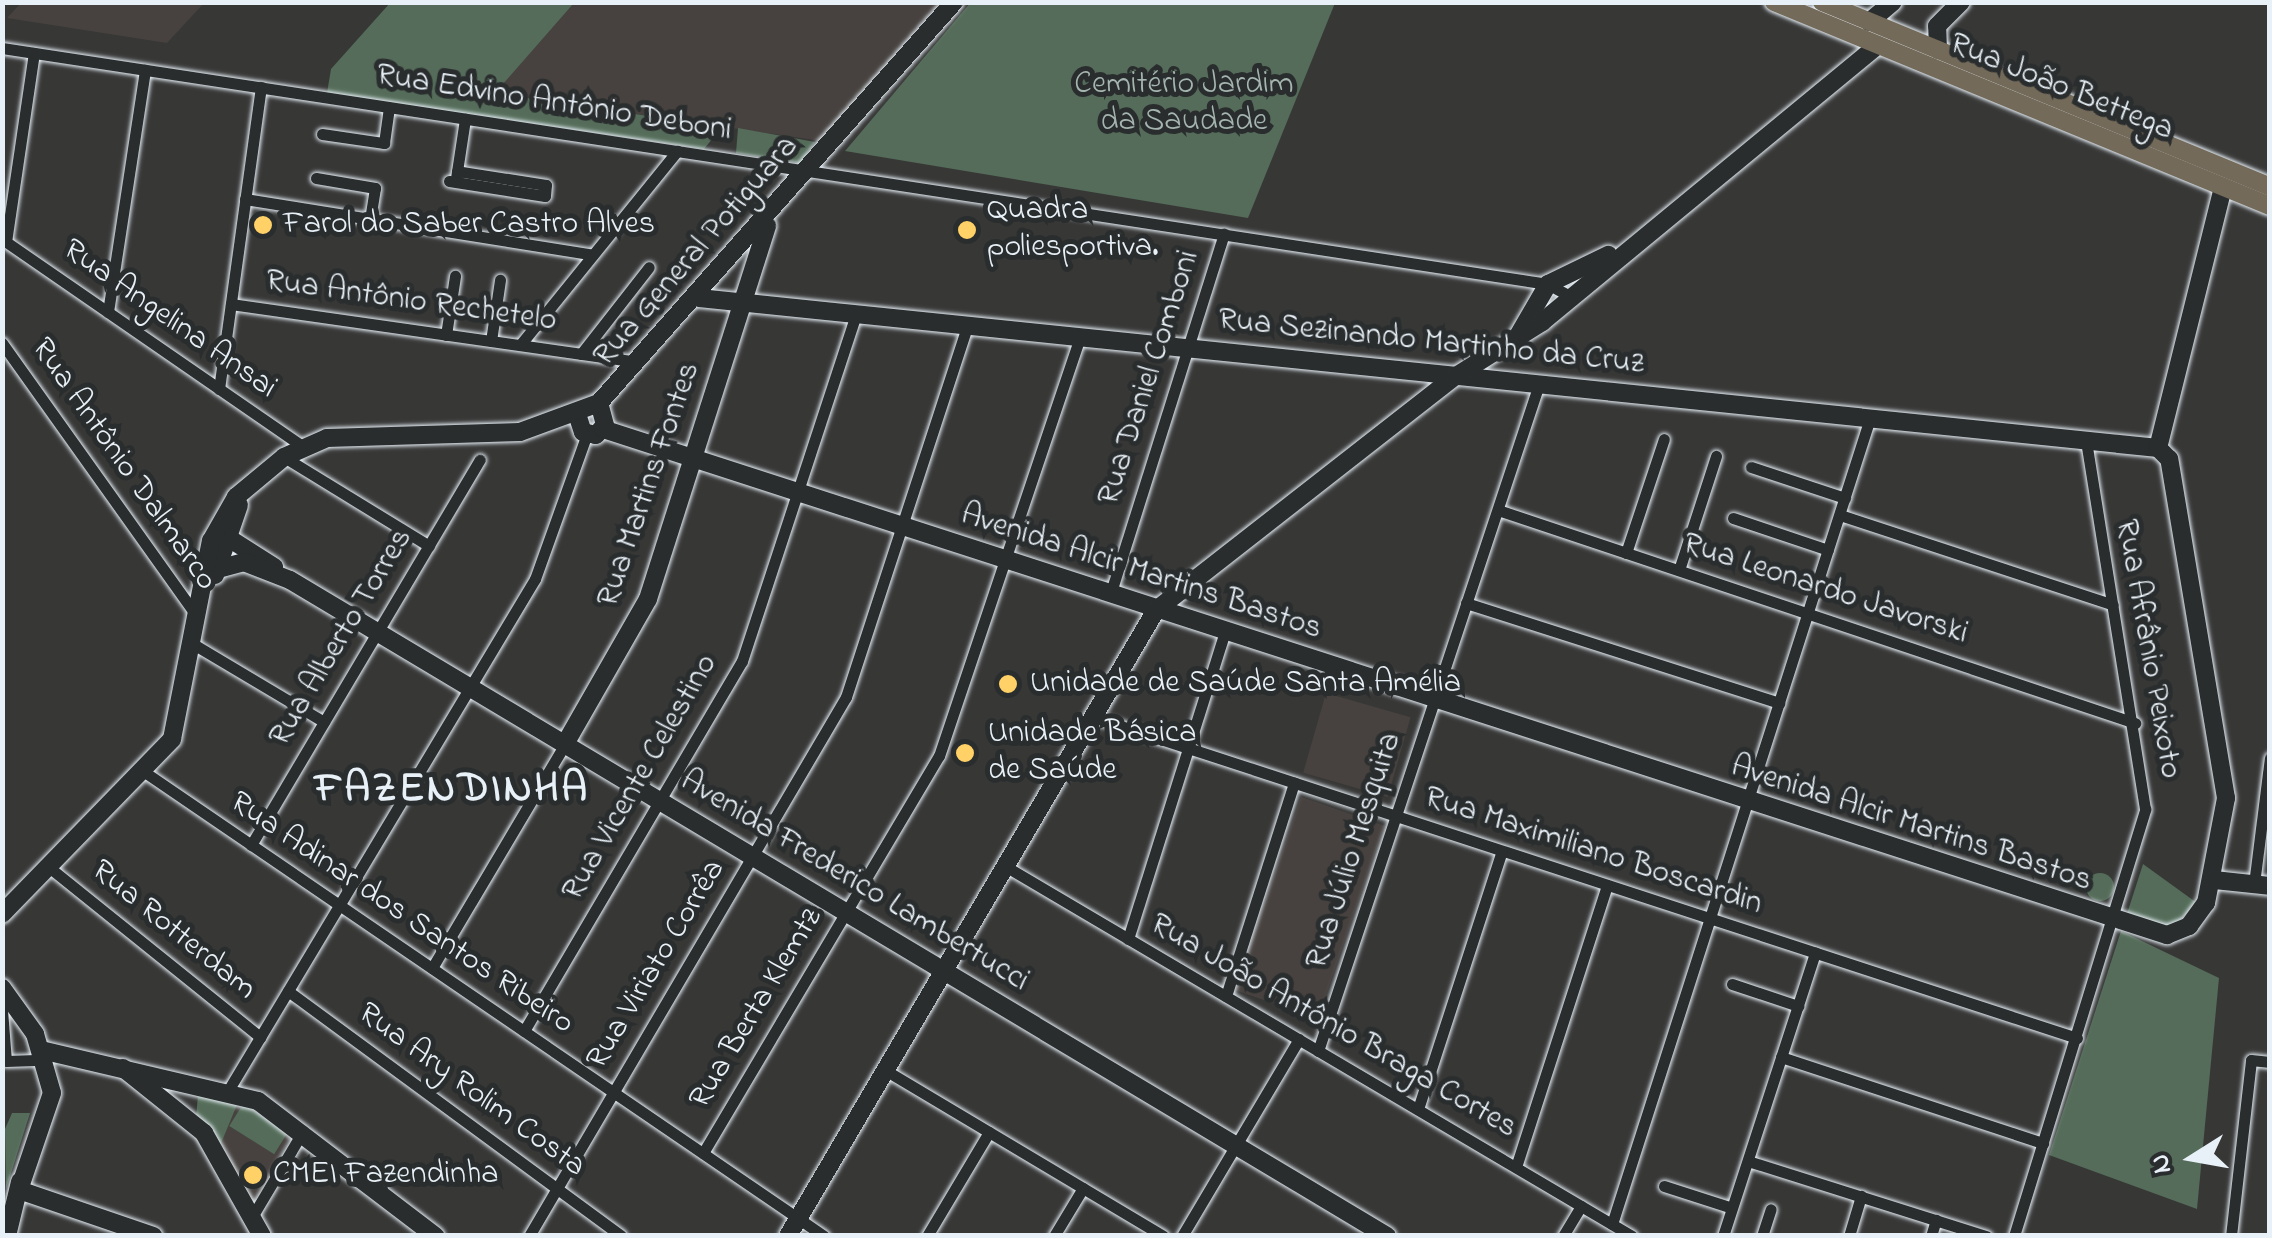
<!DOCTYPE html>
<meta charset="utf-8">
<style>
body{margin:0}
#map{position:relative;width:2272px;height:1238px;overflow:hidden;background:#373736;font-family:"Indie Flower",sans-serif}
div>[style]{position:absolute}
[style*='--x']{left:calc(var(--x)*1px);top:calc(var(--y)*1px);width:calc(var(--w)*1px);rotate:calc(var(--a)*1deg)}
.built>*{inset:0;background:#47423f;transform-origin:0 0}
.green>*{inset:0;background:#546c59;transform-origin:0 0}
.round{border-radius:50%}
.roads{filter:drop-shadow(0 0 2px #e8f1f8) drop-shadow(0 0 2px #e8f1f8)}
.street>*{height:11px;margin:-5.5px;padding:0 5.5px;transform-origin:5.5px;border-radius:5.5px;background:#2a2d2e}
.secondary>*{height:18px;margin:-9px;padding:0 9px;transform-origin:9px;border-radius:9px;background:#2a2d2e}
.primary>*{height:18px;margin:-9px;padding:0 9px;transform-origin:9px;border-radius:9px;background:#746a5a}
.dots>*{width:28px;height:28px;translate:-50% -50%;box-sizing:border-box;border:5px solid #2a2d2e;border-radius:50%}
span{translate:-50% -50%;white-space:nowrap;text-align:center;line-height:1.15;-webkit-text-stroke:10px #2a2d2e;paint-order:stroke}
.park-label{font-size:32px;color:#a5b5b0}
.street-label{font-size:32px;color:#e8f1f8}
.poi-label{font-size:32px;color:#e8f1f8}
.left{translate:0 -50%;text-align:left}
.district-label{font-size:42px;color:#e8f1f8;font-weight:700;letter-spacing:2.5px}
.frame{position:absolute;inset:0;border:5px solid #e8f1f8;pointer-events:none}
.north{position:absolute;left:2142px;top:1108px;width:100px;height:100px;-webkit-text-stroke:8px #2a2d2e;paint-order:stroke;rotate:259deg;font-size:28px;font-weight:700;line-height:40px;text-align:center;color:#e8f1f8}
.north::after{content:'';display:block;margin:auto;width:35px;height:45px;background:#e8f1f8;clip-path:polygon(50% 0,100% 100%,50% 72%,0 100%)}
</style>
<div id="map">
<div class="built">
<div style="clip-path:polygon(21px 3px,21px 2px,204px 3px,167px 43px,7px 18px)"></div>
<div style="clip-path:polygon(574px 3px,939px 3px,821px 141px,494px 93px)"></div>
<div style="left:1326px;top:693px;width:88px;height:83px;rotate:16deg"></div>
<div style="left:1301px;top:797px;width:88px;height:204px;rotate:19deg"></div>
<div style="clip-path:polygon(239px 1100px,293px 1133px,253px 1203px,220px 1146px)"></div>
</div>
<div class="green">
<div style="clip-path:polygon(971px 2px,1335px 2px,1335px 3px,1248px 218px,845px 151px)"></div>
<div style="clip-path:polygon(390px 3px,574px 3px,495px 93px,722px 127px,704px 149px,327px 93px,331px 69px)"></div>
<div style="clip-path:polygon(738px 128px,815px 142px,800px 163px,736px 153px)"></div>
<div style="clip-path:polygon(2143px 864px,2197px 903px,2172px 928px,2125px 920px)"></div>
<div class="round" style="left:2086px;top:873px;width:28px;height:28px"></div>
<div style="clip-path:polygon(2121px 931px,2219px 978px,2197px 1209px,2049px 1155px)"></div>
<div style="clip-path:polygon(198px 1095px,239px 1100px,220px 1146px,196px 1118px)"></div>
<div style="left:243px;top:1104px;width:53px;height:26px;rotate:32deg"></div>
<div style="clip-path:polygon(12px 1113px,30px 1113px,6px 1189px,5px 1129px)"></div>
</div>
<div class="roads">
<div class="street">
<div style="--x:2;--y:48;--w:1564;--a:8.68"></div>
<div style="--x:1548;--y:284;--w:23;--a:29"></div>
<div style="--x:322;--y:134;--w:63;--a:8.3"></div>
<div style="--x:384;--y:143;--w:36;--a:-82"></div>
<div style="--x:316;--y:178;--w:60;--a:9.6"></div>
<div style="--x:375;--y:188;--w:31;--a:99"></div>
<div style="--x:456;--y:178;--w:60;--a:-81.3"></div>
<div style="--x:449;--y:181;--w:97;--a:8.9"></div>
<div style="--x:545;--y:196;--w:11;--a:-85"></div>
<div style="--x:546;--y:185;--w:90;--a:-171.1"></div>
<div style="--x:245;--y:199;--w:352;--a:9.1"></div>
<div style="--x:2;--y:239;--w:367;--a:34.6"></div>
<div style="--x:6;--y:242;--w:191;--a:-81.6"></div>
<div style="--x:231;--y:304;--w:411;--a:8.1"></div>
<div style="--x:108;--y:312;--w:245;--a:-81.3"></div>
<div style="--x:446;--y:335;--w:60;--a:-81.3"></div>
<div style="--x:491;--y:341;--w:62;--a:-81.6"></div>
<div style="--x:2;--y:343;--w:335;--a:54.5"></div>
<div style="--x:520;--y:345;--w:250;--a:-51"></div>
<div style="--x:581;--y:354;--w:110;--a:-52"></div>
<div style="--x:219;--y:389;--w:305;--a:-82.1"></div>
<div style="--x:284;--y:457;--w:170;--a:31.5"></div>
<div style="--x:1751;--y:467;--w:99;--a:18.3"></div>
<div style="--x:1498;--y:510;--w:672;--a:18.49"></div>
<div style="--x:1840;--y:515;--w:287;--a:18.2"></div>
<div style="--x:1733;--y:518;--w:100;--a:18.6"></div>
<div style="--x:1626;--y:553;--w:120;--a:-71.6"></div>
<div style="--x:1679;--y:570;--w:120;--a:-72"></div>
<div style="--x:1110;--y:595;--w:379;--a:-72.5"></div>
<div style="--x:1466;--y:603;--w:329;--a:17.7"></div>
<div style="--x:195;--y:645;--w:150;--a:30.8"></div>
<div style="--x:1093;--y:717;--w:1035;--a:18.07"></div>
<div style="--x:146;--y:773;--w:821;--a:34.33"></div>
<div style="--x:251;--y:845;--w:448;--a:-59.3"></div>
<div style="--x:1005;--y:866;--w:728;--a:30.55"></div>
<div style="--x:50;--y:868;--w:270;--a:38.8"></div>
<div style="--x:2254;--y:884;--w:127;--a:-82.8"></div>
<div style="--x:1128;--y:939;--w:322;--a:-72.5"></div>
<div style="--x:432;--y:968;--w:261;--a:-59.3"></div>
<div style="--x:1732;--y:984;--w:70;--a:18.4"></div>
<div style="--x:288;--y:991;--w:413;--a:36.3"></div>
<div style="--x:1226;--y:996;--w:224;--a:-72.3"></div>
<div style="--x:2;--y:1010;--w:51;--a:85.5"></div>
<div style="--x:6;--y:1061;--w:37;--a:-2"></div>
<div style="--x:524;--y:1031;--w:429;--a:-59.5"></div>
<div style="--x:742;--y:661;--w:364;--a:-71.8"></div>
<div style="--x:1318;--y:1051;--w:703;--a:-71.67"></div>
<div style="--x:1781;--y:1057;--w:276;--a:18.2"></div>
<div style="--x:885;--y:1070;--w:324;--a:30.8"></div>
<div style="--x:229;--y:1089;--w:595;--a:-59.04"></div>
<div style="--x:535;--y:579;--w:154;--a:-70.3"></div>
<div style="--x:1418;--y:1109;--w:271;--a:-72"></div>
<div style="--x:703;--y:1153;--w:462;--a:-59.3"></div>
<div style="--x:939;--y:756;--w:442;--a:-71.4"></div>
<div style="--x:1748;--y:1161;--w:250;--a:17.5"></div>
<div style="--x:1516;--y:1167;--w:296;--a:-72.1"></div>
<div style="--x:1664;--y:1186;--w:71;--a:17.9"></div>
<div style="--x:252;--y:1217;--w:100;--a:-59.3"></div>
<div style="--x:1612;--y:1224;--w:846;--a:-72.25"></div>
<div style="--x:529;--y:1236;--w:625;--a:-59.54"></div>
<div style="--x:846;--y:697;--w:390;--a:-71.9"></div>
<div style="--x:927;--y:1236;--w:121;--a:-59.2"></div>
<div style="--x:1054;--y:1236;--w:56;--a:-58.9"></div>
<div style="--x:1182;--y:1236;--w:229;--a:-59.3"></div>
<div style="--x:1563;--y:1236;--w:35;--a:-59"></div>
<div style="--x:1723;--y:1236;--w:298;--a:-72"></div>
<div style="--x:1762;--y:1236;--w:28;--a:-72"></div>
<div style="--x:1849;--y:1236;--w:42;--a:-73.3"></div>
<div style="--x:1931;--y:1236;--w:17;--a:-73"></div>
<div style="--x:2014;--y:1236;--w:447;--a:-72.9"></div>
<div style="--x:2145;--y:809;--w:374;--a:-99.1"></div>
<div style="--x:2231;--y:1236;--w:177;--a:-83.5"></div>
<div style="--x:2251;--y:1060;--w:19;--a:6"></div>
</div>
<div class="secondary">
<div style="--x:1869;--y:22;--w:31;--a:-40"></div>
<div style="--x:1938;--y:50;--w:24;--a:-92"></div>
<div style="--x:1937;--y:26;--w:34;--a:-45"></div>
<div style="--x:699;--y:298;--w:1467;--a:5.87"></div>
<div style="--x:1515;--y:341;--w:66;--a:-59.9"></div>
<div style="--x:1548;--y:284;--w:67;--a:-25.8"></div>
<div style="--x:577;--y:414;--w:19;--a:72"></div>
<div style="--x:583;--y:432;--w:13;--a:13"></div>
<div style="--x:596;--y:435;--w:13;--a:-48"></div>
<div style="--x:605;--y:425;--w:23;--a:-105"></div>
<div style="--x:603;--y:429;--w:1644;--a:17.93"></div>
<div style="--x:2167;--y:935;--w:24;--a:-22"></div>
<div style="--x:2189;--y:926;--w:29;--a:-54"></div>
<div style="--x:2206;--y:903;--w:107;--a:-79.2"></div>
<div style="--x:2226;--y:798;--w:344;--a:-99.5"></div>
<div style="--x:2169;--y:459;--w:16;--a:-135"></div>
<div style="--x:2158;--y:448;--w:269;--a:-76"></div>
<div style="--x:227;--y:537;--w:56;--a:32.6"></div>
<div style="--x:218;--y:569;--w:27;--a:-15"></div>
<div style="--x:244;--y:562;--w:49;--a:21.4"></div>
<div style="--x:290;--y:580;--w:1278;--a:30.88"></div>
<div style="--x:215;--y:575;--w:74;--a:-71.1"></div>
<div style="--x:565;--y:744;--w:167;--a:-60.2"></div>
<div style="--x:648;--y:599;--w:392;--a:-72.3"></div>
<div style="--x:2214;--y:880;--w:56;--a:6.1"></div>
<div style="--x:2;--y:914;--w:244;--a:-45.8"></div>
<div style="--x:172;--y:739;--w:202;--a:-78.9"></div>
<div style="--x:211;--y:541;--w:51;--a:-60.4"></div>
<div style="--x:236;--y:497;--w:62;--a:-39.8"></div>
<div style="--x:284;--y:457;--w:47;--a:-23.8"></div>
<div style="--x:327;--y:438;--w:193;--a:-1.8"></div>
<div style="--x:520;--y:432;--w:84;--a:-20.2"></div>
<div style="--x:599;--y:403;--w:536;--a:-48.48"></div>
<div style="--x:2;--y:988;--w:57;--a:54.3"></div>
<div style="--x:35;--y:1034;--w:61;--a:73.9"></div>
<div style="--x:52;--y:1093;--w:102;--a:108.8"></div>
<div style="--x:41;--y:1050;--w:223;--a:13.2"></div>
<div style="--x:258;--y:1101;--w:223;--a:37.3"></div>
<div style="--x:123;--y:1068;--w:104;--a:38.7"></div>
<div style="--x:204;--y:1133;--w:118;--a:60.6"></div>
<div style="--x:19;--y:1190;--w:142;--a:18.9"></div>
<div style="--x:7;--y:1236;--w:56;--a:-76.5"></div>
<div style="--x:788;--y:1236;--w:726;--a:-59.55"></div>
<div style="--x:1156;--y:610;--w:380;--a:-38"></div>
<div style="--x:1456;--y:376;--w:102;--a:-32.1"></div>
<div style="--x:1542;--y:322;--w:435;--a:-39.5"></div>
</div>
<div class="primary">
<div style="--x:1774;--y:2;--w:536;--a:22.36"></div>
<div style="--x:1822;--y:2;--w:485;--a:22.4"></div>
</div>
</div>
<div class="dots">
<div style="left:263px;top:225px;background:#ffd166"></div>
<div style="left:967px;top:230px;background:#ffd166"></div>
<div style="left:1008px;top:684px;background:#ffd166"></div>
<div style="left:965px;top:753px;background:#ffd166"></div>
<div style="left:253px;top:1175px;background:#ffd166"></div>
</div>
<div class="park-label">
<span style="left:1184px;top:104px">Cemitério Jardim<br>da Saudade</span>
</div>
<div class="street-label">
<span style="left:2061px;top:88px;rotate:22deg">Rua João Bettega</span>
<span style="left:554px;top:104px;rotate:9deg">Rua Edvino Antônio Deboni</span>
<span style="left:697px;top:252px;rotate:-49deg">Rua General Potiguara</span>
<span style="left:411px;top:302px;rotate:8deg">Rua Antônio Rechetelo</span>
<span style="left:169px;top:320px;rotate:35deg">Rua Angelina Ansai</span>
<span style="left:1431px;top:343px;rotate:6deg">Rua Sezinando Martinho da Cruz</span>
<span style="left:1150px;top:378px;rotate:-72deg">Rua Daniel Comboni</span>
<span style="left:123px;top:465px;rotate:55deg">Rua Antônio Dalmarco</span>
<span style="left:650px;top:485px;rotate:-71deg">Rua Martins Fontes</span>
<span style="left:1141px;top:573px;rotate:18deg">Avenida Alcir Martins Bastos</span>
<span style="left:1825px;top:590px;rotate:18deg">Rua Leonardo Javorski</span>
<span style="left:342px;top:638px;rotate:-59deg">Rua Alberto Torres</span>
<span style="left:2147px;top:649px;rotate:80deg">Rua Afrânio Peixoto</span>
<span style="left:641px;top:778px;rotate:-60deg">Rua Vicente Celestino</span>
<span style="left:1911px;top:825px;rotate:18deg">Avenida Alcir Martins Bastos</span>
<span style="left:1355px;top:851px;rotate:-72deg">Rua Júlio Mesquita</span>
<span style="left:1593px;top:852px;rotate:18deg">Rua Maximiliano Boscardin</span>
<span style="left:854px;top:882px;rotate:31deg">Avenida Frederico Lambertucci</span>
<span style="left:401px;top:914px;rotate:34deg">Rua Adinar dos Santos Ribeiro</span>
<span style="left:173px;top:931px;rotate:39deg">Rua Rotterdam</span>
<span style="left:657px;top:965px;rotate:-59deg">Rua Viriato Corrêa</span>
<span style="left:757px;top:1009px;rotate:-59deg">Rua Berta Klemtz</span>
<span style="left:1333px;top:1027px;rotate:30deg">Rua João Antônio Braga Cortes</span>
<span style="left:471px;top:1091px;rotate:36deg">Rua Ary Rolim Costa</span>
</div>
<div class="poi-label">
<span class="left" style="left:987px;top:230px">Quadra<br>poliesportiva.</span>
<span class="left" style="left:283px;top:225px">Farol do Saber Castro Alves</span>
<span class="left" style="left:1030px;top:684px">Unidade de Saúde Santa Amélia</span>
<span class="left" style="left:988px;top:753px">Unidade Básica<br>de Saúde</span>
<span class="left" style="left:273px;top:1175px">CMEI Fazendinha</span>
</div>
<div class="district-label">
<span style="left:452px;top:790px">FAZENDINHA</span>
</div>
<div class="frame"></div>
<div class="north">N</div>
</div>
